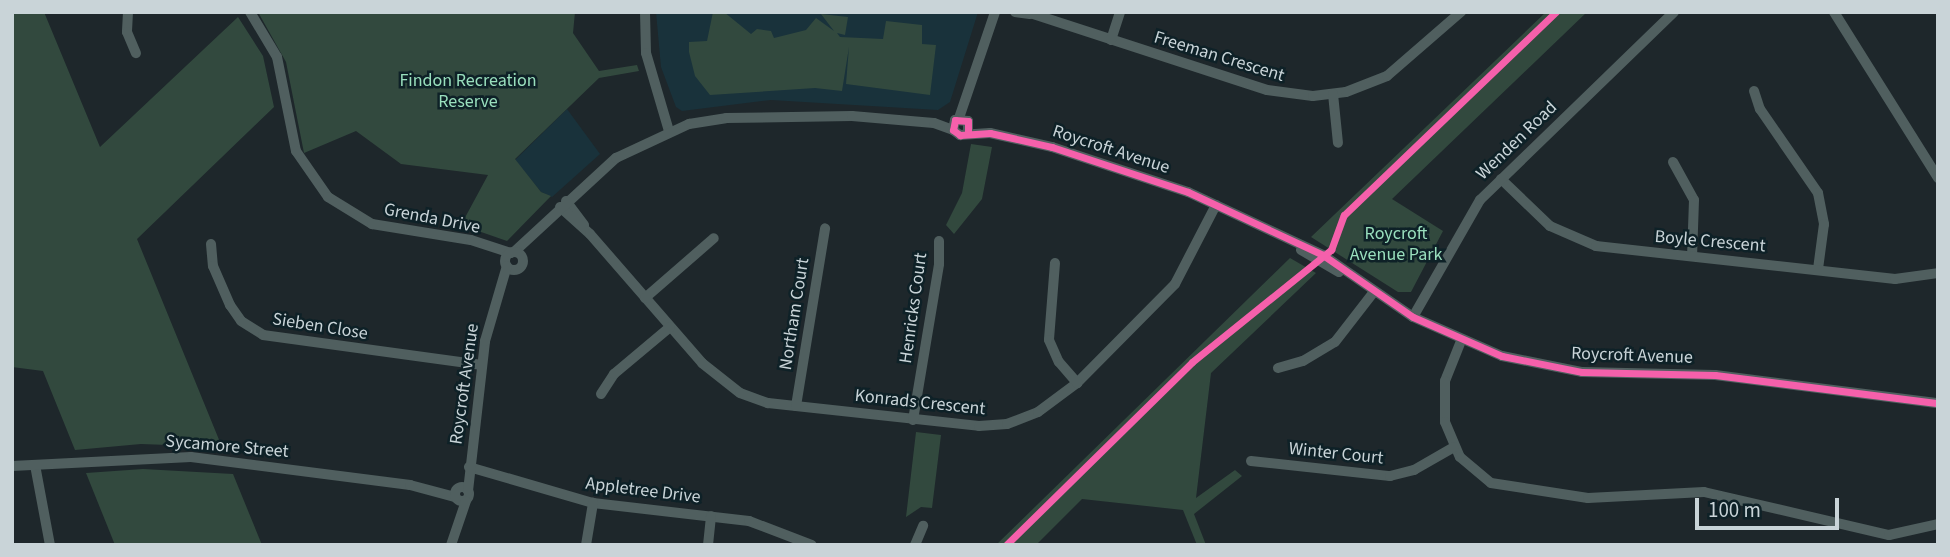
<!DOCTYPE html>
<style>
body{margin:0}
#map{position:relative;width:1950px;height:557px;overflow:hidden;background:#1e272b;font-family:"Source Sans 3",sans-serif}
div>[style]{position:absolute}
[style*='--x']{left:calc(var(--x)*1px);top:calc(var(--y)*1px);width:calc(var(--w)*1px);rotate:calc(var(--a)*1deg)}
.built>*{inset:0;background:#19323b}
.green>*{inset:0;background:#32493e}
.street>*{height:10px;margin:-5px;padding:0 5px;transform-origin:5px;border-radius:5px;background:#505f5f}
.street>.ring{margin:-5px;padding:0;box-sizing:content-box;background:none;border:10px solid #505f5f;border-radius:50%}
.cycleway>*{height:7px;margin:-3.5px;padding:0 3.5px;transform-origin:3.5px;border-radius:3.5px;background:#f560ab}
span{translate:-50% -50%;white-space:nowrap;text-align:center;line-height:1.15;-webkit-text-stroke:5px #0e2127;paint-order:stroke}
.street-label{font-size:18px;color:#c9d4d8}
.park-label{font-size:18px;color:#99dfbd}
.frame{position:absolute;inset:0;border:14px solid #c9d4d8;pointer-events:none}
.scale{position:absolute;left:1695px;top:498px;width:144px;height:32px;box-sizing:border-box;border:4px solid #c9d4d8;border-top:0;padding-left:9px;font-size:21px;line-height:24px;white-space:nowrap;color:#c9d4d8;-webkit-text-stroke:5px #0e2127;paint-order:stroke}
</style>
<div id="map">
<div class="built">
<div style="clip-path:polygon(656px 12px,978px 12px,950px 102px,938px 110px,771px 100px,682px 111px,676px 107px,661px 67px)"></div>
<div style="clip-path:polygon(567px 109px,600px 154px,552px 197px,541px 192px,515px 160px)"></div>
</div>
<div class="green">
<div style="clip-path:polygon(12px 12px,44px 12px,100px 147px,238px 17px,263px 56px,274px 107px,137px 239px,222px 447px,141px 444px,75px 450px,43px 371px,12px 367px)"></div>
<div style="clip-path:polygon(258px 12px,575px 12px,573px 33px,599px 71px,637px 65px,639px 71px,599px 78px,515px 159px,541px 192px,551px 196px,507px 241px,461px 225px,488px 175px,401px 164px,356px 131px,304px 153px,286px 62px)"></div>
<div style="clip-path:polygon(713px 12px,724px 12px,751px 34px,757px 29px,771px 31px,774px 38px,806px 30px,816px 18px,834px 31px,821px 14px,848px 17px,845px 35px,837px 33px,840px 37px,883px 39px,886px 21px,922px 25px,922px 44px,936px 45px,930px 95px,846px 84px,849px 47px,842px 91px,815px 88px,710px 95px,695px 76px,689px 52px,689px 42px,707px 41px)"></div>
<div style="clip-path:polygon(1546px 12px,1587px 12px,1392px 199px,1443px 231px,1411px 292px,1398px 292px,1311px 237px)"></div>
<div style="clip-path:polygon(971px 144px,992px 147px,982px 199px,954px 234px,946px 225px,962px 193px)"></div>
<div style="clip-path:polygon(1290px 258px,1316px 273px,1211px 373px,1196px 498px,1235px 470px,1242px 476px,1194px 514px,1206px 545px,1197px 545px,1183px 510px,1082px 499px,1036px 545px,996px 545px)"></div>
<div style="clip-path:polygon(916px 432px,941px 435px,932px 508px,921px 507px,906px 517px)"></div>
<div style="clip-path:polygon(143px 469px,233px 474px,262px 545px,115px 545px,86px 473px)"></div>
</div>
<div class="street">
<div style="--x:128;--y:12;--w:20;--a:93"></div>
<div style="--x:127;--y:32;--w:23;--a:67"></div>
<div style="--x:250;--y:12;--w:52;--a:59"></div>
<div style="--x:277;--y:57;--w:96;--a:78.6"></div>
<div style="--x:296;--y:151;--w:56;--a:55.2"></div>
<div style="--x:328;--y:197;--w:52;--a:31.5"></div>
<div style="--x:372;--y:224;--w:100;--a:9.2"></div>
<div style="--x:471;--y:240;--w:42;--a:18"></div>
<div style="--x:645;--y:12;--w:41;--a:88.6"></div>
<div style="--x:646;--y:53;--w:81;--a:73.6"></div>
<div style="--x:1015;--y:12;--w:15;--a:8"></div>
<div style="--x:1027;--y:12;--w:252;--a:18"></div>
<div style="--x:1267;--y:90;--w:46;--a:7.4"></div>
<div style="--x:1313;--y:96;--w:33;--a:-7"></div>
<div style="--x:1346;--y:92;--w:44;--a:-21.3"></div>
<div style="--x:1387;--y:76;--w:98;--a:-40.9"></div>
<div style="--x:1834;--y:12;--w:196;--a:57.9"></div>
<div style="--x:1111;--y:40;--w:29;--a:-72"></div>
<div style="--x:1754;--y:91;--w:19;--a:72"></div>
<div style="--x:1760;--y:109;--w:102;--a:55.4"></div>
<div style="--x:1818;--y:193;--w:32;--a:79"></div>
<div style="--x:1824;--y:224;--w:45;--a:97.6"></div>
<div style="--x:1333;--y:94;--w:49;--a:84.2"></div>
<div style="--x:959;--y:118;--w:112;--a:-71.2"></div>
<div style="--x:968;--y:133;--w:12;--a:-90"></div>
<div style="--x:968;--y:121;--w:13;--a:-176"></div>
<div style="--x:955;--y:120;--w:10;--a:101"></div>
<div style="--x:953;--y:130;--w:9;--a:36"></div>
<div style="--x:960;--y:135;--w:30;--a:-4"></div>
<div style="--x:990;--y:133;--w:64;--a:12.7"></div>
<div style="--x:1052;--y:147;--w:143;--a:18.3"></div>
<div style="--x:1188;--y:192;--w:149;--a:25"></div>
<div style="--x:1323;--y:255;--w:109;--a:34.6"></div>
<div style="--x:1413;--y:317;--w:97;--a:23.7"></div>
<div style="--x:1502;--y:356;--w:82;--a:11.3"></div>
<div style="--x:1582;--y:372;--w:133;--a:1.3"></div>
<div style="--x:1715;--y:375;--w:225;--a:7.2"></div>
<div style="--x:1673;--y:162;--w:43;--a:61.1"></div>
<div style="--x:1694;--y:200;--w:56;--a:92"></div>
<div style="--x:1501;--y:179;--w:68;--a:43.8"></div>
<div style="--x:1550;--y:226;--w:50;--a:23.5"></div>
<div style="--x:1596;--y:246;--w:301;--a:6.3"></div>
<div style="--x:1895;--y:279;--w:43;--a:-7.9"></div>
<div style="--x:566;--y:201;--w:30;--a:53"></div>
<div style="--x:560;--y:207;--w:40;--a:42"></div>
<div style="--x:590;--y:234;--w:171;--a:49"></div>
<div style="--x:702;--y:363;--w:48;--a:38.3"></div>
<div style="--x:740;--y:393;--w:30;--a:20"></div>
<div style="--x:768;--y:403;--w:212;--a:6.2"></div>
<div style="--x:979;--y:426;--w:28;--a:-4"></div>
<div style="--x:1007;--y:424;--w:33;--a:-21"></div>
<div style="--x:1038;--y:412;--w:49;--a:-36.6"></div>
<div style="--x:1077;--y:383;--w:139;--a:-45.3"></div>
<div style="--x:1175;--y:284;--w:89;--a:-62.6"></div>
<div style="--x:211;--y:244;--w:22;--a:85"></div>
<div style="--x:213;--y:266;--w:43;--a:66.4"></div>
<div style="--x:230;--y:305;--w:19;--a:55"></div>
<div style="--x:241;--y:321;--w:26;--a:32"></div>
<div style="--x:263;--y:335;--w:221;--a:7.8"></div>
<div style="--x:1301;--y:250;--w:44;--a:30.1"></div>
<div style="--x:514;--y:252;--w:139;--a:-42.7"></div>
<div style="--x:616;--y:158;--w:81;--a:-25"></div>
<div style="--x:689;--y:124;--w:37;--a:-9"></div>
<div style="--x:726;--y:118;--w:126;--a:-0.9"></div>
<div style="--x:852;--y:116;--w:82;--a:4.9"></div>
<div style="--x:934;--y:123;--w:20;--a:20"></div>
<div class="ring" style="left:505px;top:252px;width:8px;height:8px"></div>
<div style="--x:1055;--y:263;--w:77;--a:94.5"></div>
<div style="--x:1049;--y:340;--w:24;--a:66"></div>
<div style="--x:1059;--y:362;--w:28;--a:49"></div>
<div style="--x:645;--y:298;--w:91;--a:-41"></div>
<div style="--x:1413;--y:317;--w:135;--a:-60.2"></div>
<div style="--x:1480;--y:200;--w:270;--a:-44.1"></div>
<div style="--x:1461;--y:341;--w:43;--a:111.8"></div>
<div style="--x:1445;--y:381;--w:41;--a:90"></div>
<div style="--x:1445;--y:422;--w:38;--a:67"></div>
<div style="--x:1460;--y:457;--w:40;--a:40"></div>
<div style="--x:1491;--y:483;--w:98;--a:8.8"></div>
<div style="--x:1588;--y:498;--w:116;--a:-3"></div>
<div style="--x:1704;--y:492;--w:190;--a:13.1"></div>
<div style="--x:1889;--y:535;--w:50;--a:-12.7"></div>
<div style="--x:1278;--y:368;--w:26;--a:-16"></div>
<div style="--x:1303;--y:361;--w:37;--a:-31"></div>
<div style="--x:1335;--y:342;--w:62;--a:-52.2"></div>
<div style="--x:601;--y:394;--w:24;--a:-57"></div>
<div style="--x:614;--y:374;--w:73;--a:-40"></div>
<div style="--x:796;--y:406;--w:180;--a:-80.7"></div>
<div style="--x:913;--y:420;--w:158;--a:-80.5"></div>
<div style="--x:939;--y:264;--w:23;--a:-90"></div>
<div style="--x:1251;--y:461;--w:140;--a:6.2"></div>
<div style="--x:1390;--y:476;--w:25;--a:-14"></div>
<div style="--x:1414;--y:470;--w:46;--a:-29.9"></div>
<div style="--x:35;--y:465;--w:81;--a:79.4"></div>
<div style="--x:12;--y:466;--w:179;--a:-2.9"></div>
<div style="--x:191;--y:457;--w:221;--a:7.3"></div>
<div style="--x:410;--y:485;--w:47;--a:14.9"></div>
<div style="--x:469;--y:467;--w:129;--a:16.2"></div>
<div style="--x:593;--y:503;--w:157;--a:6.6"></div>
<div style="--x:749;--y:521;--w:67;--a:20.9"></div>
<div class="ring" style="left:455px;top:487px;width:4px;height:4px"></div>
<div style="--x:468;--y:491;--w:151;--a:-83.5"></div>
<div style="--x:485;--y:341;--w:78;--a:-73.7"></div>
<div style="--x:451;--y:545;--w:46;--a:-71.2"></div>
<div style="--x:586;--y:545;--w:43;--a:-80.5"></div>
<div style="--x:708;--y:545;--w:29;--a:-84"></div>
<div style="--x:915;--y:545;--w:21;--a:-67"></div>
</div>
<div class="cycleway">
<div style="--x:968;--y:133;--w:12;--a:-90"></div>
<div style="--x:968;--y:121;--w:13;--a:-176"></div>
<div style="--x:955;--y:120;--w:10;--a:101"></div>
<div style="--x:953;--y:130;--w:9;--a:36"></div>
<div style="--x:960;--y:135;--w:30;--a:-4"></div>
<div style="--x:990;--y:133;--w:64;--a:12.7"></div>
<div style="--x:1052;--y:147;--w:143;--a:18.3"></div>
<div style="--x:1188;--y:192;--w:149;--a:25"></div>
<div style="--x:1323;--y:255;--w:109;--a:34.6"></div>
<div style="--x:1413;--y:317;--w:97;--a:23.7"></div>
<div style="--x:1502;--y:356;--w:82;--a:11.3"></div>
<div style="--x:1582;--y:372;--w:133;--a:1.3"></div>
<div style="--x:1715;--y:375;--w:225;--a:7.2"></div>
<div style="--x:1006;--y:545;--w:261;--a:-44.5"></div>
<div style="--x:1192;--y:362;--w:179;--a:-38.9"></div>
<div style="--x:1331;--y:250;--w:37;--a:-70"></div>
<div style="--x:1344;--y:215;--w:294;--a:-43.8"></div>
</div>
<div class="street-label">
<span style="left:1219px;top:57px;rotate:17deg">Freeman Crescent</span>
<span style="left:1517px;top:141px;rotate:-44deg">Wenden Road</span>
<span style="left:1111px;top:150px;rotate:18deg">Roycroft Avenue</span>
<span style="left:432px;top:219px;rotate:11deg">Grenda Drive</span>
<span style="left:1710px;top:242px;rotate:5deg">Boyle Crescent</span>
<span style="left:914px;top:308px;rotate:-82deg">Henricks Court</span>
<span style="left:795px;top:314px;rotate:-81deg">Northam Court</span>
<span style="left:320px;top:327px;rotate:9deg">Sieben Close</span>
<span style="left:1632px;top:356px;rotate:2deg">Roycroft Avenue</span>
<span style="left:465px;top:384px;rotate:-82deg">Roycroft Avenue</span>
<span style="left:920px;top:403px;rotate:6deg">Konrads Crescent</span>
<span style="left:227px;top:447px;rotate:5deg">Sycamore Street</span>
<span style="left:1336px;top:454px;rotate:6deg">Winter Court</span>
<span style="left:643px;top:491px;rotate:7deg">Appletree Drive</span>
</div>
<div class="park-label">
<span style="left:468px;top:92px">Findon Recreation<br>Reserve</span>
<span style="left:1396px;top:245px">Roycroft<br>Avenue Park</span>
</div>
<div class="frame"></div>
<div class="scale">100 m</div>
</div>
